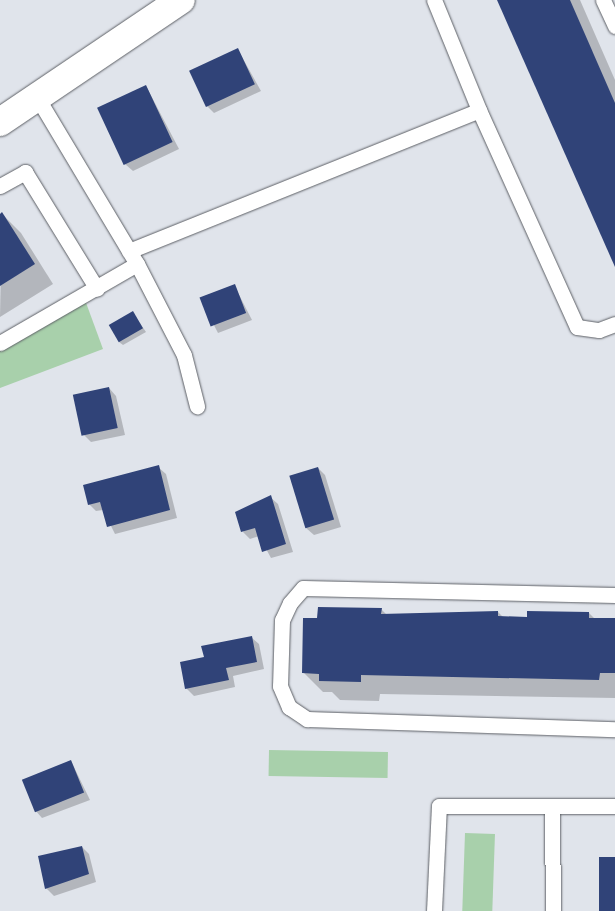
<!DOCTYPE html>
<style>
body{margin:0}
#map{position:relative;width:615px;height:911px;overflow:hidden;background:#e0e4eb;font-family:Raleway,sans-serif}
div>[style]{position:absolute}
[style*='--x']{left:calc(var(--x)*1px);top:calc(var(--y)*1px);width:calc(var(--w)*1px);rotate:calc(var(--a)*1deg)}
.green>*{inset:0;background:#a8d0ab;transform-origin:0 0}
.shadow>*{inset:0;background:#0003}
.building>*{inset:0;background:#304378;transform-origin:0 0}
.roads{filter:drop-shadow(0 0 1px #5c5f65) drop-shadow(0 0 1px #5c5f65)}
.lane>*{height:15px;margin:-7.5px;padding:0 7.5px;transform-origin:7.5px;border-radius:7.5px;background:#fff}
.street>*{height:28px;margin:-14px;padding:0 14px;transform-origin:14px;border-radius:14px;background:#fff}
span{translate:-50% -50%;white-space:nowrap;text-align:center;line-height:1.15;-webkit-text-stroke:5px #eef1f8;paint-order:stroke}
</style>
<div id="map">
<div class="green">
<div style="clip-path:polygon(85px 300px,103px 349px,0 388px,0 349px)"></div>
<div style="left:269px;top:750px;width:119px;height:26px;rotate:1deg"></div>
<div style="left:465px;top:833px;width:30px;height:78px;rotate:2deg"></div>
</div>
<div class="shadow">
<div style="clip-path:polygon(499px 0,580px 0,615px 80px,615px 264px)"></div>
<div style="clip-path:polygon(238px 50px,261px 91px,214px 113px,207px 106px)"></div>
<div style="clip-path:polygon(146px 86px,179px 149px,133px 171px,125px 164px)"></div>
<div style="clip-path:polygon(2px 214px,21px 233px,53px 284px,0 317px)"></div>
<div style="clip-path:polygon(234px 285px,252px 320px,218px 333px,200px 298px)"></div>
<div style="clip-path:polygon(133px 313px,146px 332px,123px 345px,119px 342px)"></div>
<div style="clip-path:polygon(109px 388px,116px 396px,125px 435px,91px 442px,84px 435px)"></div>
<div style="clip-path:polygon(158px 467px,166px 474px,177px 518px,115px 534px,103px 510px,96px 511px,89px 504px)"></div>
<div style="clip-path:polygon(318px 468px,325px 475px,341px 527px,314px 535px,306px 528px)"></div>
<div style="clip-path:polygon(270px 497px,278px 504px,293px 552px,271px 558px,259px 536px,250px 539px,243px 532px)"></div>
<div style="clip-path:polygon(381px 609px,387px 615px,498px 612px,503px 617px,528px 618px,589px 613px,595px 619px,615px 620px,615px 698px,380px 694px,379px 701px,340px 700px,332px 692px,323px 692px,304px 673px,319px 619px)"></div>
<div style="clip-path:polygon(251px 637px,259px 644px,264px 669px,233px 676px,235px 687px,194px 696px,186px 688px)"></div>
<div style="clip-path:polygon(71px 761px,90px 800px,42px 818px,35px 810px)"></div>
<div style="clip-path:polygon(82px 847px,89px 854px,96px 882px,54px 896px,46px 888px)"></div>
</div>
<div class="building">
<div style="clip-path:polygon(497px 0,570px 0,615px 103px,615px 267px)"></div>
<div style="left:238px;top:48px;width:40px;height:54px;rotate:65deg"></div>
<div style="left:146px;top:85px;width:63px;height:54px;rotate:65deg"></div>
<div style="clip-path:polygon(2px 212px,35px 264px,0 286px,0 214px)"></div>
<div style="left:235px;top:284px;width:31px;height:38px;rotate:69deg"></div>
<div style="left:133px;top:311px;width:20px;height:28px;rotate:60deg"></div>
<div style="left:109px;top:387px;width:42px;height:37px;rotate:78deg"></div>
<div style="clip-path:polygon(159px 465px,170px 510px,107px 527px,100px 502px,88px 505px,83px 485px)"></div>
<div style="left:318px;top:467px;width:55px;height:30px;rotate:73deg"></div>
<div style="clip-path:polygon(271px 495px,286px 544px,262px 552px,255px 528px,241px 532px,235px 512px)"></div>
<div style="clip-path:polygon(318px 607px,382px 608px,381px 614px,498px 611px,498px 616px,527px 617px,527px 611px,589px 612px,589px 618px,615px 618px,615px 673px,600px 673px,599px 680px,361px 675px,361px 682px,319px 681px,319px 674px,302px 673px,303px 618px,317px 618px)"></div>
<div style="clip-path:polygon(252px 636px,257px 662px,226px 668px,229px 680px,185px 689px,180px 662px,204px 657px,201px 646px)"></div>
<div style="left:71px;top:760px;width:35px;height:53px;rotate:68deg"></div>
<div style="clip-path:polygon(82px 846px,89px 874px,45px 889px,38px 856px)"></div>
<div style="left:599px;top:857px;width:16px;height:54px"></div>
</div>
<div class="roads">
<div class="lane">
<div style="--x:603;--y:0;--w:29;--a:65"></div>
<div style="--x:37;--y:97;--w:195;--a:59.1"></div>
<div style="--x:137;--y:264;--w:102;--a:62.7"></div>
<div style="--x:184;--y:355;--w:53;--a:75.7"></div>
<div style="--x:479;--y:110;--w:238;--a:65.7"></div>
<div style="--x:577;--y:327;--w:22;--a:8"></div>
<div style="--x:599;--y:330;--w:17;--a:-21"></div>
<div style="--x:0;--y:186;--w:29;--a:-29"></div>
<div style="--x:25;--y:172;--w:137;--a:58.4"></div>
<div style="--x:129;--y:251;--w:377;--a:-21.9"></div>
<div style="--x:479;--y:110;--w:119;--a:-112.2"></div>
<div style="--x:0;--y:343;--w:158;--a:-30"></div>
<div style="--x:615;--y:595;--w:312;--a:-178.7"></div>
<div style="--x:303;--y:588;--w:20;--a:131"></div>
<div style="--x:290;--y:603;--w:19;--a:115"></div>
<div style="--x:282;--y:620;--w:66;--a:91.7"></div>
<div style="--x:280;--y:686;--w:23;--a:67"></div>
<div style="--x:289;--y:707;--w:22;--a:34"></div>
<div style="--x:307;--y:719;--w:308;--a:1.9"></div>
<div style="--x:552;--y:806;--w:105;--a:89.5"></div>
<div style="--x:434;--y:911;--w:105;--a:-87.3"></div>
<div style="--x:439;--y:806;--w:176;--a:0"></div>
</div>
<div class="street">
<div style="--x:0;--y:122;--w:218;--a:-34"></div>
</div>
</div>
</div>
